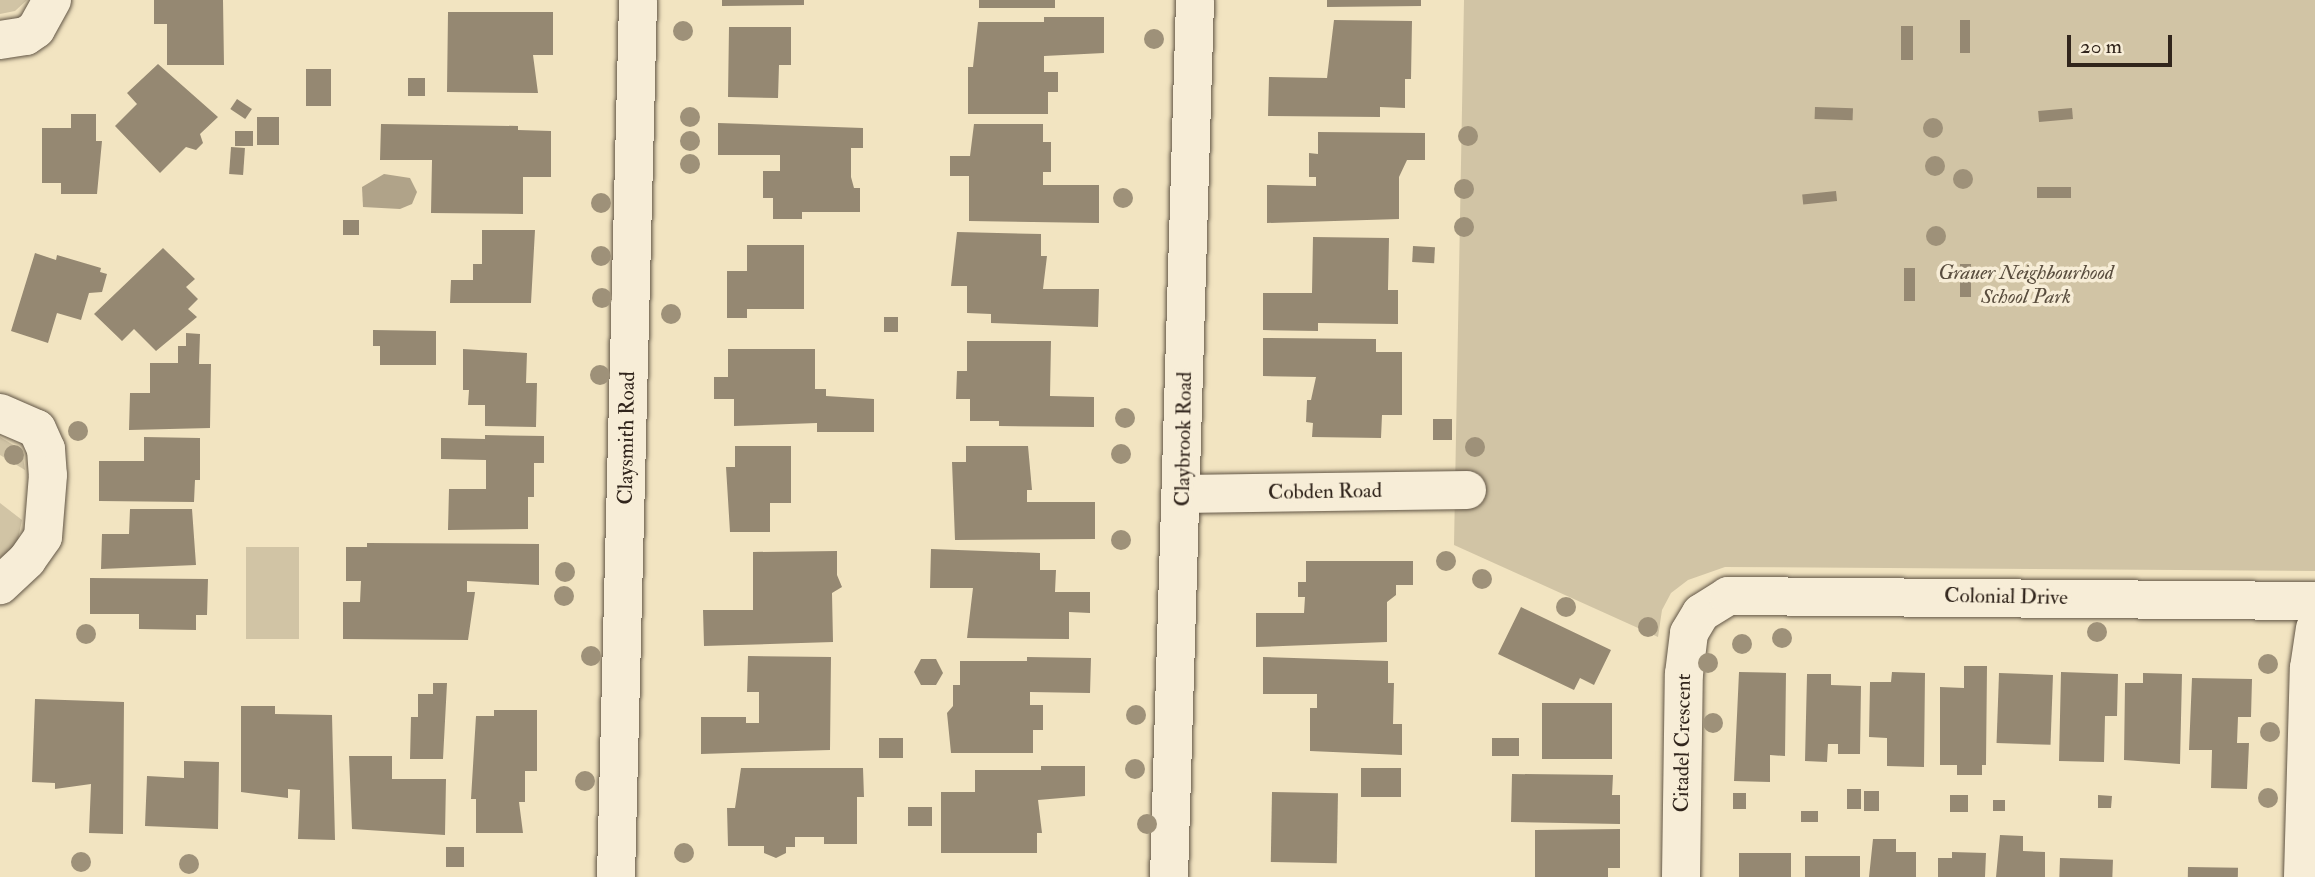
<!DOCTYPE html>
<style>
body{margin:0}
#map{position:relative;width:2315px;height:877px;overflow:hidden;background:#f2e4c1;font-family:"IM FELL Double Pica",serif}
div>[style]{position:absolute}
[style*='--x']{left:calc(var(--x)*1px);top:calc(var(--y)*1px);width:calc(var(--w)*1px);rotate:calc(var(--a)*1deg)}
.green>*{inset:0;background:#d1c4a5;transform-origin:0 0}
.water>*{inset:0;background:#b0a389}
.building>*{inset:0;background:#958872;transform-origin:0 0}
.roads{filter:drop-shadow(0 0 2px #615545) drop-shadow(0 0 2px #615545)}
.minor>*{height:38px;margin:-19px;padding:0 19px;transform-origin:19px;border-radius:19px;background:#f7edd7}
.trees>*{width:20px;height:20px;margin:-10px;border-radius:50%;background:#9e9179}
span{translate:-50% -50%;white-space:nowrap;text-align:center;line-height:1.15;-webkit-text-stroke:7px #f7edd7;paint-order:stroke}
.park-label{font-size:21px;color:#594d3e;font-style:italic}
.street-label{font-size:21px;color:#31251c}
.scale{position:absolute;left:2067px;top:35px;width:105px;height:32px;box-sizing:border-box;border:4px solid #31251c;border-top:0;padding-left:9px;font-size:21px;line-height:24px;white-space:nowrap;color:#31251c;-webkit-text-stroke:5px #f7edd7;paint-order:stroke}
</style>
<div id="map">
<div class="green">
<div style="clip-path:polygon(0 0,27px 0,15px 11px,0 14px)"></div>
<div style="clip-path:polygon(1464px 0,2315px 0,2315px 571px,1725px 567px,1688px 580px,1671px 593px,1662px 610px,1658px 637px,1454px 545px)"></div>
<div style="clip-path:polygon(0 437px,22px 450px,25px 470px,0 455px)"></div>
<div style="clip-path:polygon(0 503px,22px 520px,17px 544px,0 561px)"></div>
<div style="left:246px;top:547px;width:53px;height:92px"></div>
</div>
<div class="water">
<div style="clip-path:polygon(384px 174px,410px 178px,417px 192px,412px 204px,400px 209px,363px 207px,362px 187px)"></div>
</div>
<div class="building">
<div style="clip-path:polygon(154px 0,223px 0,224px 65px,167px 65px,167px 24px,154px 24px)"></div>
<div style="clip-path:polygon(722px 0,804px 0,804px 5px,722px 6px)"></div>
<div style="left:979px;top:0;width:76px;height:8px"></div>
<div style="clip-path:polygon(1327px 0,1421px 0,1421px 6px,1327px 7px)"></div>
<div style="clip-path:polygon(448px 12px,553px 12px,553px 55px,533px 55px,538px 93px,447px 92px)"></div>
<div style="clip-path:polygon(1044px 17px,1104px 17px,1104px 53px,1044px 56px,1044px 72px,1058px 72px,1058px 92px,1048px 92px,1048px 114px,968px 114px,968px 67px,973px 67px,978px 22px,1044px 22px)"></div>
<div style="clip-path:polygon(1334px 20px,1412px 21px,1411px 79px,1405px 79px,1405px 108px,1380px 107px,1380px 117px,1268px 116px,1269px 77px,1327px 78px)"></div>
<div style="left:1960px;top:20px;width:10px;height:33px"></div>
<div style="left:1901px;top:26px;width:12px;height:34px"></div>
<div style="clip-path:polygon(729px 27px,791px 27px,791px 65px,779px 65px,778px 98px,728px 97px)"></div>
<div style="clip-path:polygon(158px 64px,218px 117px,200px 134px,203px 143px,196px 150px,186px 147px,160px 173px,115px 126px,137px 104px,127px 93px)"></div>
<div style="left:306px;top:69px;width:25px;height:37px"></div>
<div style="left:408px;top:78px;width:17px;height:18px"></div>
<div style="left:237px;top:99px;width:18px;height:12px;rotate:34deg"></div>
<div style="left:1815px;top:107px;width:38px;height:12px;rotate:2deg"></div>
<div style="left:2072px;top:108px;width:11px;height:34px;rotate:85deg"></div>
<div style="clip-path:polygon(71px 114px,96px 114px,96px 141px,102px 141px,97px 194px,61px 194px,61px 183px,42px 183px,42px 128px,71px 128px)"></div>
<div style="left:257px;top:117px;width:22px;height:28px"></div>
<div style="clip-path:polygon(718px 123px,863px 128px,863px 148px,851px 148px,851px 177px,854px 188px,860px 188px,860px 212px,802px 212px,802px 219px,773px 219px,773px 198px,763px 198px,763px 171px,780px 171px,780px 155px,718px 155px)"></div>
<div style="clip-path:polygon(381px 124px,518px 126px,518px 130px,551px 131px,551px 177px,523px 177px,523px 214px,431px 213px,432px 160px,380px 160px)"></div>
<div style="clip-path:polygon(974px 124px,1043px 124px,1043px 142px,1051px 142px,1051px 172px,1043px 172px,1043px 185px,1099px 185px,1099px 223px,969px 221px,969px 176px,950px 176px,950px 156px,970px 156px)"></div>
<div style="left:235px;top:131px;width:18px;height:15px"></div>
<div style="clip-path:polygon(1318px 132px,1425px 133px,1425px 160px,1407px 160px,1399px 177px,1399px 219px,1267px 223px,1267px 185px,1316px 186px,1316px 177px,1309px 177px,1309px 153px,1318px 154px)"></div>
<div style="left:231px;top:147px;width:14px;height:27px;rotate:4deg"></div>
<div style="left:2071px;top:187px;width:11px;height:34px;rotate:90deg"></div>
<div style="left:1836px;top:191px;width:10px;height:34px;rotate:84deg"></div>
<div style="left:343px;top:220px;width:16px;height:15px"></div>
<div style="clip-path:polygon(482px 230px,535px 230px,531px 303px,450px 303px,451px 280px,473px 280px,473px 264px,482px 264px)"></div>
<div style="clip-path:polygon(957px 232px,1041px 234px,1041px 256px,1047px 256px,1043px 289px,1099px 289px,1098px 327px,991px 323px,991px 314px,967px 313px,967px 286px,951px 286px)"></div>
<div style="clip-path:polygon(1313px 237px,1389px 238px,1388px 290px,1398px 290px,1398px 324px,1318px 323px,1318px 331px,1263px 330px,1263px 293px,1312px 293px)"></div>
<div style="clip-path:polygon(747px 245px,804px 245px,804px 309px,747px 309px,747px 318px,727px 318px,727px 271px,747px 271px)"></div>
<div style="left:1413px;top:246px;width:22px;height:16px;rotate:3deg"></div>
<div style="clip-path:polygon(163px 248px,195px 279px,186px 287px,198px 299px,188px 309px,197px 317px,156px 351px,134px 329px,122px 341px,94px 314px)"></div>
<div style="clip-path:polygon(35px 253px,56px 260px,57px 255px,101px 268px,100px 272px,107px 274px,102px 292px,89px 293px,81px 320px,57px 313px,48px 343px,11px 331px)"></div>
<div style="left:1960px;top:264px;width:11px;height:33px"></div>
<div style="left:1904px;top:268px;width:11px;height:33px"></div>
<div style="left:884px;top:317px;width:14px;height:15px"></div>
<div style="clip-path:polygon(373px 330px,436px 331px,436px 365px,380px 365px,380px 346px,373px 346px)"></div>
<div style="clip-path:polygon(186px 333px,200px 334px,199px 364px,211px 364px,210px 428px,129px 430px,130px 393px,150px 393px,150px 363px,178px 363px,178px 346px,186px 346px)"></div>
<div style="clip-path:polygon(1263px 338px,1376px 339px,1376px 352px,1402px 352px,1402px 415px,1382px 415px,1381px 438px,1312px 437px,1313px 423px,1306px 422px,1307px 400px,1311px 400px,1316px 377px,1263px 376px)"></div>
<div style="clip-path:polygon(967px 341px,1051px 341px,1050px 396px,1094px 397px,1094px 427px,999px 426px,999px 421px,970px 421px,970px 399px,956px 399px,957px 371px,967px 371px)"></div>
<div style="clip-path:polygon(463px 349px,527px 353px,526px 383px,537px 383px,536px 427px,485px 426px,485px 405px,468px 405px,469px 390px,463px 390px)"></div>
<div style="clip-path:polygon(728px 349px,815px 349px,815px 389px,826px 389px,826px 396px,874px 399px,874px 432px,817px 432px,817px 423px,734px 426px,734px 399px,714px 399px,714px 377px,728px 377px)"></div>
<div style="left:1433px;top:419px;width:19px;height:21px"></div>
<div style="clip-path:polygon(485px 435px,544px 436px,544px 463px,534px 463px,534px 497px,528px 497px,528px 529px,448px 530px,449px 489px,486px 489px,486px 460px,441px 459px,441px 438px,485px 439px)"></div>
<div style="clip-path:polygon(144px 437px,200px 438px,200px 480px,195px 480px,194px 502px,99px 501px,99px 461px,144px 461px)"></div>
<div style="clip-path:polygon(735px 446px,791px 446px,791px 503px,770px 503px,770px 532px,730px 532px,726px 467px,735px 467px)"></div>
<div style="clip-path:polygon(966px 446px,1028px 446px,1032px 490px,1027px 490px,1027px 502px,1095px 502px,1095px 539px,955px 540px,952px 462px,966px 462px)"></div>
<div style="clip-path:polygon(130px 509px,192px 509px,196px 565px,101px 569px,102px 534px,129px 534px)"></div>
<div style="clip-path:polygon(367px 543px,539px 544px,539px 585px,467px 581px,467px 592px,475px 592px,468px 640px,343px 639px,343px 602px,360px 602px,361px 581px,346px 581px,346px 547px,367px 547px)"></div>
<div style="clip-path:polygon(931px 549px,1040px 553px,1040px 570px,1056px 570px,1055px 592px,1090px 592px,1090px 613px,1069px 612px,1069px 639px,967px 638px,973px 588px,930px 588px)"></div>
<div style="clip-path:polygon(837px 551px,837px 575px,842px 587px,832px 593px,833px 642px,704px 646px,703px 610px,753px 610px,753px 552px)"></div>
<div style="clip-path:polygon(1306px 561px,1413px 561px,1413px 585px,1396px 585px,1396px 595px,1387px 602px,1387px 642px,1256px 647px,1256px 613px,1304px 613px,1305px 597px,1298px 597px,1298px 582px,1306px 582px)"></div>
<div style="clip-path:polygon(90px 578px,208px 579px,207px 615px,196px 615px,196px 630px,139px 629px,139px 614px,90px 614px)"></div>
<div style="clip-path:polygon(1521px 607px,1611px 650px,1594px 685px,1580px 678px,1574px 690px,1498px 654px)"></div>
<div style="clip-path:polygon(748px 656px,831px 657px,830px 750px,701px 754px,701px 717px,746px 717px,746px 723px,759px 723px,759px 692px,747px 692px)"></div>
<div style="clip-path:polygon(1027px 657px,1091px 658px,1090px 693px,1030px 692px,1030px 705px,1043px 705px,1043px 730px,1033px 730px,1033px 753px,951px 753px,947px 713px,953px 706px,953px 685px,960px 685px,960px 661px,1027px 661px)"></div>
<div style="clip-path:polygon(1263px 657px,1388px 661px,1388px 683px,1394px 683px,1393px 724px,1402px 724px,1402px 755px,1310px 751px,1310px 708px,1317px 708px,1317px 694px,1263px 694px)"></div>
<div style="clip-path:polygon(921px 659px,936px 659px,943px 673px,936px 685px,921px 685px,914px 672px)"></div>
<div style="clip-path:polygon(1964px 666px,1987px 666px,1986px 765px,1982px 765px,1982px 775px,1957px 775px,1957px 765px,1940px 765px,1940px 687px,1964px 688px)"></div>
<div style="clip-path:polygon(1739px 672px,1786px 673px,1785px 756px,1770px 755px,1770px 782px,1734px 781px)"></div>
<div style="clip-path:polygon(1892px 672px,1925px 673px,1924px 767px,1887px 766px,1887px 738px,1869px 737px,1870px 682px,1891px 682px)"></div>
<div style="clip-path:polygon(2061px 672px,2118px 674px,2117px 716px,2105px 716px,2104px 762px,2059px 761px)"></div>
<div style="left:1999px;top:673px;width:54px;height:70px;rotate:2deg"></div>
<div style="clip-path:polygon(2143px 673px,2182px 674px,2180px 764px,2124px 760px,2125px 683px,2143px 683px)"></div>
<div style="clip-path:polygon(1807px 674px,1831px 674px,1831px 685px,1861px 686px,1860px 754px,1838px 754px,1838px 744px,1828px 744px,1827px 762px,1805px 761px)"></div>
<div style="clip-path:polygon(2192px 678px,2252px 679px,2251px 717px,2238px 717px,2237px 743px,2249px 743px,2247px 789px,2211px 788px,2212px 750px,2189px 750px)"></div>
<div style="clip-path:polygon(433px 683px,447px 683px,443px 759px,410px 759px,411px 717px,418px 717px,418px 694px,433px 694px)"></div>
<div style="clip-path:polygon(35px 699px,124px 702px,123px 834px,89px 833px,91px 784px,55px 789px,55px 783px,32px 782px)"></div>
<div style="left:1542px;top:703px;width:70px;height:56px"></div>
<div style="clip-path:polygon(241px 706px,275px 706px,275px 714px,332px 715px,335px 840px,298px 839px,300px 790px,288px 789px,288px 798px,241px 792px)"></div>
<div style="clip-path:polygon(494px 710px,537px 710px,537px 771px,525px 771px,525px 802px,519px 802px,523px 833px,476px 833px,476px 799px,471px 799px,476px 716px,494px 716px)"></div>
<div style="left:879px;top:738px;width:24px;height:20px"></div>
<div style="left:1492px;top:738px;width:27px;height:18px"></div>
<div style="clip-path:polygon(349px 756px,392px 756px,392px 779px,446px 779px,445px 835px,352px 829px)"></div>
<div style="clip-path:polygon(184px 761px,219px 762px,218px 829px,145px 826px,147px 776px,184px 778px)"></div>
<div style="clip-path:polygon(1041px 766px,1085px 766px,1085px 796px,1038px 800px,1042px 833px,1037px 833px,1037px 853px,941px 853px,941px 792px,975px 792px,975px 770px,1041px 770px)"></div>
<div style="clip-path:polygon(741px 768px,863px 768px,864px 797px,857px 797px,857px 844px,824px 844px,824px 837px,795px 837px,795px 847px,786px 847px,786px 853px,776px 858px,764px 853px,764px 846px,728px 846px,727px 808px,735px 808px)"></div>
<div style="left:1361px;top:768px;width:40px;height:29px"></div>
<div style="clip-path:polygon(1512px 774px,1613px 775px,1612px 795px,1620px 795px,1620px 824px,1511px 822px)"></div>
<div style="left:1847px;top:789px;width:14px;height:20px"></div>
<div style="left:1864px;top:791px;width:15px;height:20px"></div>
<div style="left:1272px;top:792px;width:66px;height:70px;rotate:1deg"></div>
<div style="left:1733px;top:793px;width:13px;height:16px"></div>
<div style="left:1950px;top:795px;width:18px;height:17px"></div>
<div style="clip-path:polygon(2098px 795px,2112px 796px,2111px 808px,2098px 808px)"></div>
<div style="left:1993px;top:800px;width:12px;height:11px"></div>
<div style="left:908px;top:807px;width:24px;height:19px"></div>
<div style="left:1801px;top:811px;width:17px;height:11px"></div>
<div style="clip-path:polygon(1620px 829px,1620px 868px,1608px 868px,1608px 877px,1535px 877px,1535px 830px)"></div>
<div style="clip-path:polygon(2000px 835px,2023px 836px,2023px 851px,2045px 852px,2045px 877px,1996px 877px)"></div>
<div style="clip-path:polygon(1873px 839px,1896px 839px,1896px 852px,1916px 852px,1916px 877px,1869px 877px)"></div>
<div style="left:446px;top:847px;width:18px;height:20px"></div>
<div style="clip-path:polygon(1952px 852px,1986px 853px,1985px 877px,1938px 877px,1938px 858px,1952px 858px)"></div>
<div style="left:1739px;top:853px;width:52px;height:24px"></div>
<div style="left:1805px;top:856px;width:55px;height:21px"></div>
<div style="left:2060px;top:858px;width:53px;height:19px;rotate:2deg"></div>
<div style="left:2188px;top:867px;width:50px;height:10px;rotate:1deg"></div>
</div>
<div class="roads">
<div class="minor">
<div style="--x:0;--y:40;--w:26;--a:-9"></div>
<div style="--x:26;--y:36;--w:12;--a:-35"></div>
<div style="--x:36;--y:29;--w:33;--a:-61"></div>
<div style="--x:0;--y:413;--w:40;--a:23.4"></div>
<div style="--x:37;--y:429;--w:22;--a:66"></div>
<div style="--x:46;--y:449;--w:26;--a:86"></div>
<div style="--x:48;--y:475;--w:62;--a:94.6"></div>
<div style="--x:43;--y:537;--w:28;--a:125"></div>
<div style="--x:27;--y:560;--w:37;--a:137"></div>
<div style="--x:1182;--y:494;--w:285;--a:-0.8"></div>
<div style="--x:616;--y:877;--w:877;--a:-88.56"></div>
<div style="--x:1169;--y:877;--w:877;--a:-88.3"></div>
<div style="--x:1681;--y:877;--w:203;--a:-89.2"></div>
<div style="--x:1684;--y:674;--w:41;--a:-83"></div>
<div style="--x:1689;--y:633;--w:23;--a:-59"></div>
<div style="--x:1701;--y:613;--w:32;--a:-32"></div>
<div style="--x:1728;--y:596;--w:587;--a:0.49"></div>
<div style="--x:2303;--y:877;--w:209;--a:-88.4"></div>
<div style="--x:2309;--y:668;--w:40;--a:-81.5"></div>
</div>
</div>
<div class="trees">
<div style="left:683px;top:31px"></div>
<div style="left:1154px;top:39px"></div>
<div style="left:690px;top:117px"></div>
<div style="left:1933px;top:128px"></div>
<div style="left:1468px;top:136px"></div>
<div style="left:690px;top:141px"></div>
<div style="left:690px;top:164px"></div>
<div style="left:1935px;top:166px"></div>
<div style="left:1963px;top:179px"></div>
<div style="left:1464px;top:189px"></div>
<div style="left:1123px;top:198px"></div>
<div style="left:601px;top:203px"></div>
<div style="left:1464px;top:227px"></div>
<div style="left:1936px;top:236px"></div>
<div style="left:601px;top:256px"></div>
<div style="left:602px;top:298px"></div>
<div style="left:671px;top:314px"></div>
<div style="left:600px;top:375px"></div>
<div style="left:1125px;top:418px"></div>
<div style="left:78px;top:431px"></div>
<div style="left:1475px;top:447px"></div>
<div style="left:1121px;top:454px"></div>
<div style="left:14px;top:455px"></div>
<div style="left:1121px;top:540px"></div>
<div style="left:1446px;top:561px"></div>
<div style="left:565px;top:572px"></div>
<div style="left:1482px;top:579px"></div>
<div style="left:564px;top:596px"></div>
<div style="left:1566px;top:607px"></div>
<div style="left:1648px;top:627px"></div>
<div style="left:2097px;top:632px"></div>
<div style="left:86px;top:634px"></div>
<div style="left:1782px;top:638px"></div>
<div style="left:1742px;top:644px"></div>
<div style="left:591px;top:656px"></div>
<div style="left:1708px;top:663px"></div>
<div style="left:2268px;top:664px"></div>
<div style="left:1136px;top:715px"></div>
<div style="left:1713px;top:723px"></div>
<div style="left:2270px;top:732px"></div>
<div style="left:1135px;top:769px"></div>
<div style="left:585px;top:781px"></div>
<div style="left:2268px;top:798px"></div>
<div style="left:1147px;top:824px"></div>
<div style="left:684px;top:853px"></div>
<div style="left:81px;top:862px"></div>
<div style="left:189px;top:864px"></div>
</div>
<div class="park-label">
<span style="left:2026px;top:285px">Grauer Neighbourhood<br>School Park</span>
</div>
<div class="street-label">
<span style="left:627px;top:438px;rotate:-89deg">Claysmith Road</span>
<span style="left:1184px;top:439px;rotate:-89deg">Claybrook Road</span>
<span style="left:1325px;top:492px;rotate:-1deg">Cobden Road</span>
<span style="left:2006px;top:597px;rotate:1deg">Colonial Drive</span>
<span style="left:1683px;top:743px;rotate:-89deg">Citadel Crescent</span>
</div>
<div class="scale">20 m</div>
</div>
